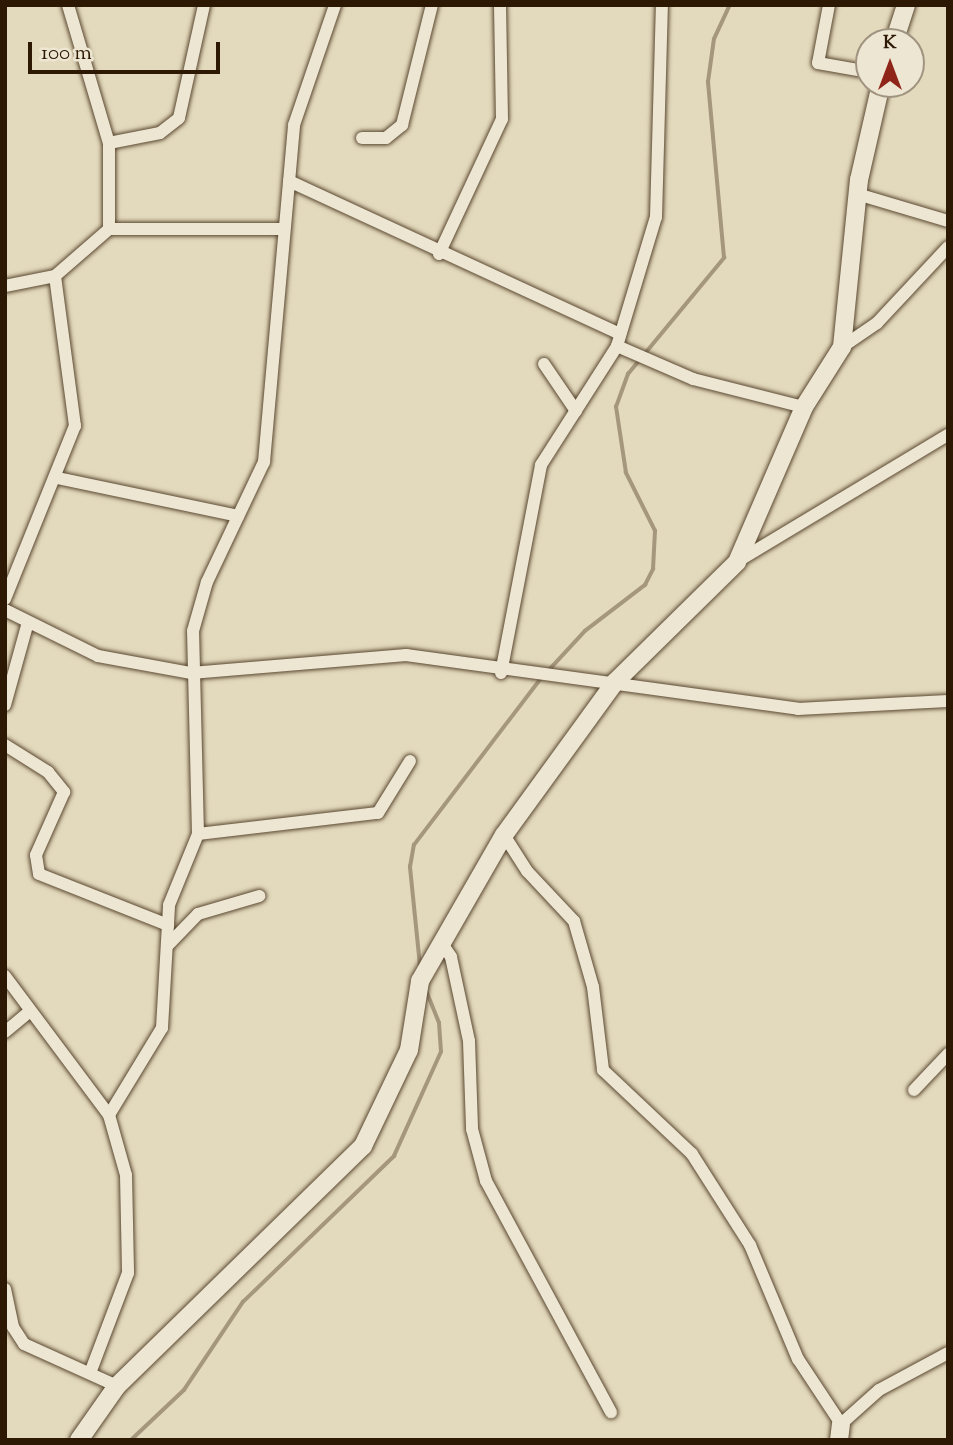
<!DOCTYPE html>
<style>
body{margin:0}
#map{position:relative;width:953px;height:1445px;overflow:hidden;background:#e3d9bc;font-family:"Sorts Mill Goudy",serif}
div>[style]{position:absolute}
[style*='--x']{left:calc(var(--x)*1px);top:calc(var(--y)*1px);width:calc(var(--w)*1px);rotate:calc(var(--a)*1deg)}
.stream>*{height:3.5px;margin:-1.75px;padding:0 1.75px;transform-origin:1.75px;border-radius:1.75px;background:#a5977d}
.roads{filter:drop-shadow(0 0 2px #5a4831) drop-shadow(0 0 2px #5a4831)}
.street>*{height:12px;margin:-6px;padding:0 6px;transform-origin:6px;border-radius:6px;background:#ede6d3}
.secondary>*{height:18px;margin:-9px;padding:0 9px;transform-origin:9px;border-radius:9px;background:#ede6d3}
span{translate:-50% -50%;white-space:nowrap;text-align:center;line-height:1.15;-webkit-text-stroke:6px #ede6d3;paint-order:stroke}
.frame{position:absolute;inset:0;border:7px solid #2c1803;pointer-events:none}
.north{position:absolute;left:855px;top:28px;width:70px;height:70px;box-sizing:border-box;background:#ede6d3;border:2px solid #a09480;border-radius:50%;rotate:0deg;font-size:19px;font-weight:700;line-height:28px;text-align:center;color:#2c1803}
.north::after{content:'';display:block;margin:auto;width:24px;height:32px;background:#8f2418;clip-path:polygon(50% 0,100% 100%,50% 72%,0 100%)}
.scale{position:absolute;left:28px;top:42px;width:192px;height:32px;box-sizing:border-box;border:4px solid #2c1803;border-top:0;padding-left:9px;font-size:21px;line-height:24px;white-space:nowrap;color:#2c1803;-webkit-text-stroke:5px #ede6d3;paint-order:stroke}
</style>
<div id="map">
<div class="stream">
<div style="--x:549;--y:670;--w:53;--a:-47.3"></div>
<div style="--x:585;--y:631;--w:76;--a:-37.5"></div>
<div style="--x:645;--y:585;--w:18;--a:-63"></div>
<div style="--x:653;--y:569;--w:38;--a:-87"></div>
<div style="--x:655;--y:531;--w:65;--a:-116.6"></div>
<div style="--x:626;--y:473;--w:67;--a:-98.6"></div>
<div style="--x:616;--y:407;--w:35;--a:-70"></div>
<div style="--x:628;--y:374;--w:151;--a:-50.4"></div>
<div style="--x:724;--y:258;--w:177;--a:-95.2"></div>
<div style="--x:708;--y:82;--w:43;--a:-82.1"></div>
<div style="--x:714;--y:39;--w:38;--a:-65"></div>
<div style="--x:420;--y:966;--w:100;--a:-95.8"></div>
<div style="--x:410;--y:867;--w:22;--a:-80"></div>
<div style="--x:414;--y:845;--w:210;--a:-52.7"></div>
<div style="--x:131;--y:1440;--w:73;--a:-43.3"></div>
<div style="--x:184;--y:1390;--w:106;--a:-56.2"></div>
<div style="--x:243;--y:1302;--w:210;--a:-44"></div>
<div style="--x:394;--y:1156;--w:114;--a:-65.7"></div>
<div style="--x:441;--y:1052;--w:29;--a:-94"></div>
<div style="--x:439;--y:1023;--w:35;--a:-112"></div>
</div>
<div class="roads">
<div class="street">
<div style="--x:68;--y:5;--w:144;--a:73.5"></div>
<div style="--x:109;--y:143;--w:86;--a:90"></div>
<div style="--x:829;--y:5;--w:59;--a:100.7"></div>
<div style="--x:818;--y:63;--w:52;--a:10"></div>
<div style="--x:362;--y:138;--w:24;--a:0"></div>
<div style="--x:386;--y:138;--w:21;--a:-39"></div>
<div style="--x:402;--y:125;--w:124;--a:-76"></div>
<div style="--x:109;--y:143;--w:52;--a:-11.1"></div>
<div style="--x:160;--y:133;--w:24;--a:-38"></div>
<div style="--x:179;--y:118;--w:116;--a:-77.5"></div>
<div style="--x:289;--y:181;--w:365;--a:24.8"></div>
<div style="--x:857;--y:194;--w:95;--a:16.5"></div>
<div style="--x:439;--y:254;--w:149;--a:-65"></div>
<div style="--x:502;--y:119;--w:114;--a:-91"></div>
<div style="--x:5;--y:286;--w:51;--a:-11.3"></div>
<div style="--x:55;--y:276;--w:72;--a:-41"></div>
<div style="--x:109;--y:229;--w:175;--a:0"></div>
<div style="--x:617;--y:346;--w:83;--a:23.5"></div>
<div style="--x:693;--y:379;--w:114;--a:14.2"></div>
<div style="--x:842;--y:347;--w:42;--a:-34.4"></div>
<div style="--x:877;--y:323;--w:104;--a:-46.9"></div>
<div style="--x:544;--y:364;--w:57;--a:55.8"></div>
<div style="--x:58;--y:478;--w:184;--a:11.9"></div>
<div style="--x:738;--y:561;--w:245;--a:-31"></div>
<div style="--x:5;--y:599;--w:187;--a:-68"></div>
<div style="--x:75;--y:426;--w:151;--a:-97.6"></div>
<div style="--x:5;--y:610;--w:104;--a:26.3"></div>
<div style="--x:98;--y:656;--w:95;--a:10.4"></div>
<div style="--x:191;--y:673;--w:216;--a:-4.8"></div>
<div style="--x:406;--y:655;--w:396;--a:7.8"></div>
<div style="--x:798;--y:709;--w:150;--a:-3.1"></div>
<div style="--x:501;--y:673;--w:212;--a:-79.1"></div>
<div style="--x:541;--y:465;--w:141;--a:-57.4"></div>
<div style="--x:617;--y:346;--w:135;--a:-73.2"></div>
<div style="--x:656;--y:217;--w:212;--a:-88.4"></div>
<div style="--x:5;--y:705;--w:86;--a:-74.5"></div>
<div style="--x:5;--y:745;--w:51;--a:32.1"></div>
<div style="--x:48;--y:772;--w:26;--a:51"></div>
<div style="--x:64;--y:792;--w:69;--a:114"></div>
<div style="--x:36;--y:855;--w:19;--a:81"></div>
<div style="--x:39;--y:874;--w:139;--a:21.6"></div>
<div style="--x:198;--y:834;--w:181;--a:-6.7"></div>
<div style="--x:378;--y:813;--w:61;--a:-58.4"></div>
<div style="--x:504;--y:835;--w:43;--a:57.4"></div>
<div style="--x:527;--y:871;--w:69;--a:46.8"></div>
<div style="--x:574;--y:921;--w:69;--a:73.9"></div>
<div style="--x:593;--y:987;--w:84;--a:83.1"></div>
<div style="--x:603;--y:1070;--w:122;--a:43.3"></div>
<div style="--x:692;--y:1154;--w:108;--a:57.5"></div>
<div style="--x:750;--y:1245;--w:124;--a:67.2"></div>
<div style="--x:798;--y:1359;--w:78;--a:56.5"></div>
<div style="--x:841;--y:1424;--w:51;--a:-41.8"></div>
<div style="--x:879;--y:1390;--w:78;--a:-28.2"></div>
<div style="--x:441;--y:942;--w:18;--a:56"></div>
<div style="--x:451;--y:957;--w:86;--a:77.9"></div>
<div style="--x:469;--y:1041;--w:88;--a:88"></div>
<div style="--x:472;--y:1129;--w:54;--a:74.9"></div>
<div style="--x:486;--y:1181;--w:263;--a:61.6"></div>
<div style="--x:168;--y:945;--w:43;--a:-45.9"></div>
<div style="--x:198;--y:914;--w:64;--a:-16.4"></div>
<div style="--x:5;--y:976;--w:174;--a:53.2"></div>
<div style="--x:109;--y:1115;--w:62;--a:74.2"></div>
<div style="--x:126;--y:1175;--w:98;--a:88.8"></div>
<div style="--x:128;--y:1273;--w:107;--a:110.8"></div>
<div style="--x:5;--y:1032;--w:33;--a:-40"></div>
<div style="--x:914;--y:1090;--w:50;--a:-46.6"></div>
<div style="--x:109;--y:1115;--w:102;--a:-58.7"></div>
<div style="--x:162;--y:1028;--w:123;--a:-86.7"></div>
<div style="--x:169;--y:905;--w:77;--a:-67.8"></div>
<div style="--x:198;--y:834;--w:203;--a:-91.4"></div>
<div style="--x:193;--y:631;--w:51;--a:-74.1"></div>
<div style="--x:207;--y:582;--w:133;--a:-64.6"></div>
<div style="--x:264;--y:462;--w:338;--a:-84.9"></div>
<div style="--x:294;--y:125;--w:127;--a:-71.1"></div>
<div style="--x:5;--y:1289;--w:39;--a:78"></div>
<div style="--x:13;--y:1327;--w:20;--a:57"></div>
<div style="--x:24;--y:1344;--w:102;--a:24.3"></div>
</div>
<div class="secondary">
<div style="--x:894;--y:42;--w:39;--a:-72"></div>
<div style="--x:79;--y:1440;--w:66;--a:-54.9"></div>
<div style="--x:117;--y:1386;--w:344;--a:-44.3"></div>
<div style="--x:363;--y:1146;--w:106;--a:-64.4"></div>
<div style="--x:409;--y:1050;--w:70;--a:-80.9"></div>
<div style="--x:420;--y:981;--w:168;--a:-60.1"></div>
<div style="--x:504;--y:835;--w:189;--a:-54"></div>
<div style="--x:615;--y:682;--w:171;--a:-44.5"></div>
<div style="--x:737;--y:562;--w:169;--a:-66.6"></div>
<div style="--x:804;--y:407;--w:71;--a:-57.7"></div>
<div style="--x:842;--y:347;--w:168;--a:-84.2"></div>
<div style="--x:859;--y:180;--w:98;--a:-77.1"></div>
<div style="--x:839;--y:1440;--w:16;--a:-83"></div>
</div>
</div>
<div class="frame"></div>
<div class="north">K</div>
<div class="scale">100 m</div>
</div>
